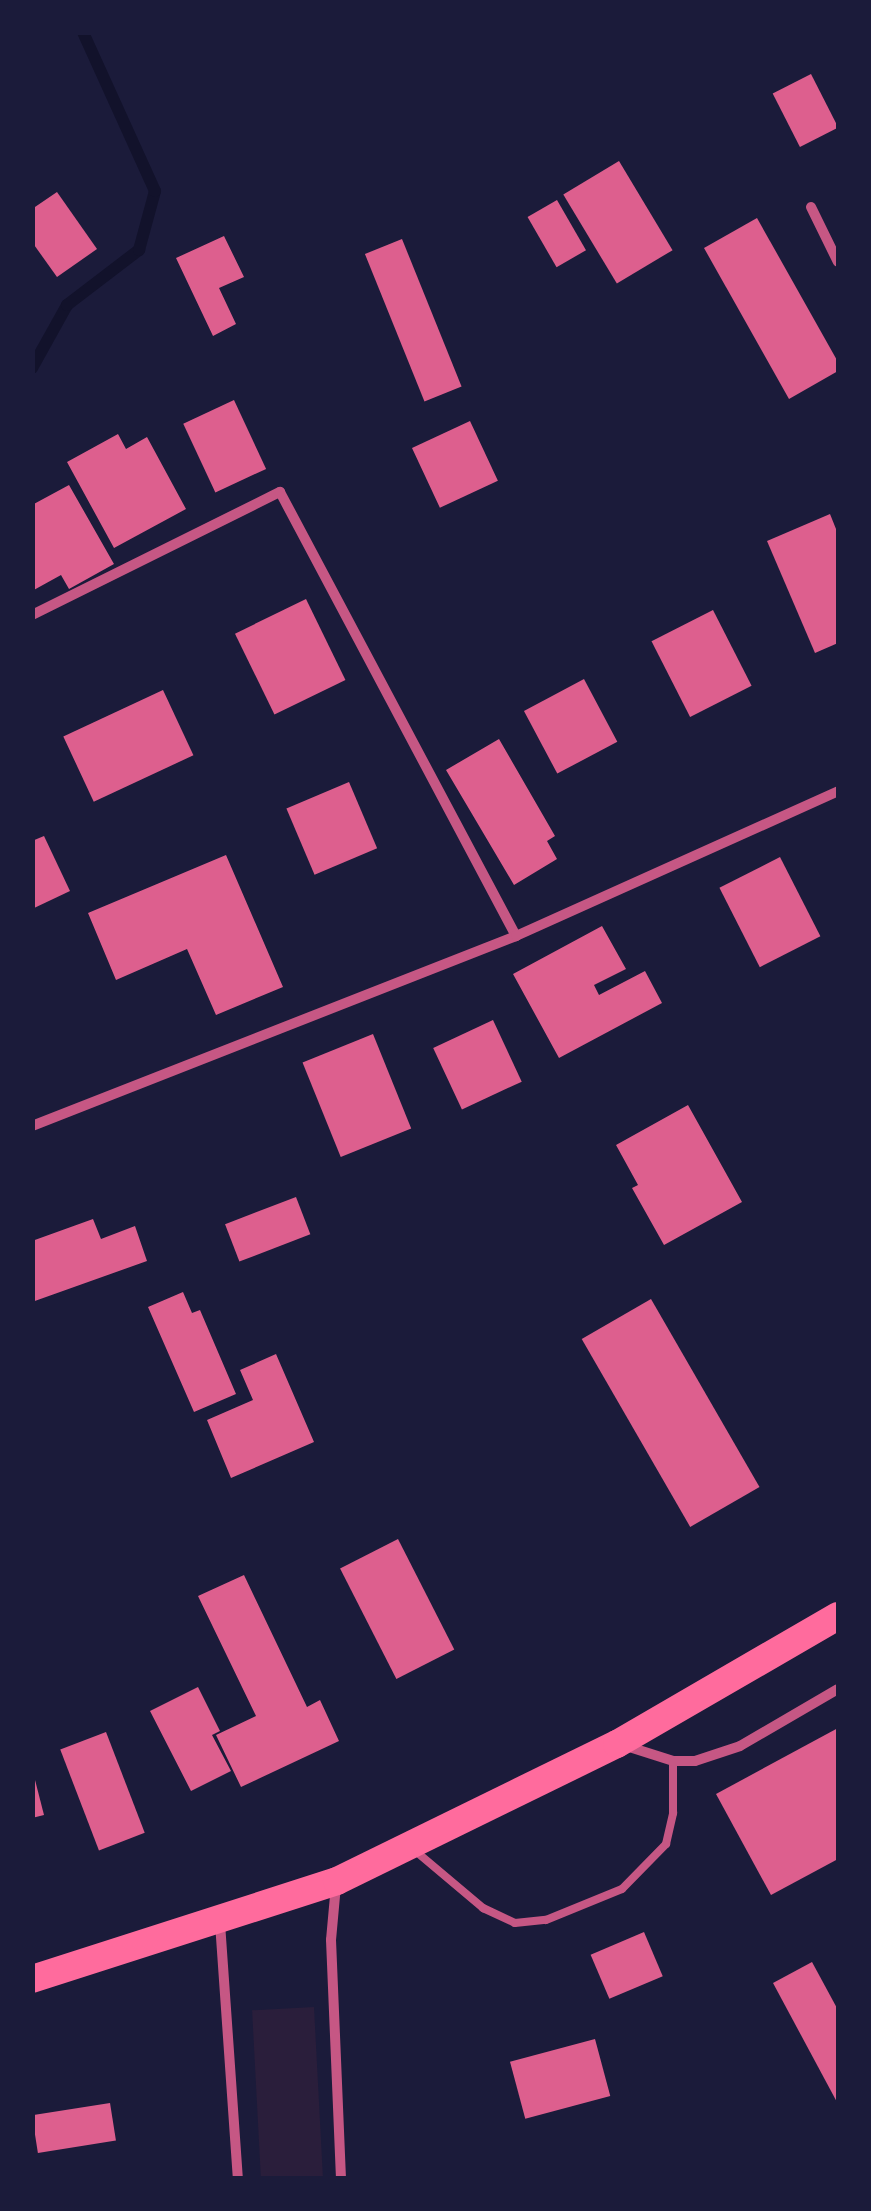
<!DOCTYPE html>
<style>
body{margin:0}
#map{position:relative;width:871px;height:2211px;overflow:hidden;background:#1b1b3a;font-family:Mulish,sans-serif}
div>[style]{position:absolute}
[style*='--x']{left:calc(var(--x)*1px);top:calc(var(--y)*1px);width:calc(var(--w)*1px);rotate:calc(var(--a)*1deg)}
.green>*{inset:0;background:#2a1e3b;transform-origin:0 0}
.stream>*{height:12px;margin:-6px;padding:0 6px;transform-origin:6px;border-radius:6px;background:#12122b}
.building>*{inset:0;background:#dd5f8e;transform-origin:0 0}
.service>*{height:8px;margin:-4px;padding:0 4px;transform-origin:4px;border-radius:4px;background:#c65784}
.minor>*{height:10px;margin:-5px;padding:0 5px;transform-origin:5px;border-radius:5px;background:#c65784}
.trunk>*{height:28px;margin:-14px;padding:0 14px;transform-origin:14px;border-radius:14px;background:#ff6b9d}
span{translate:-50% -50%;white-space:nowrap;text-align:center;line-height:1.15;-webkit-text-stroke:10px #1b1b3a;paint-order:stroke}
.frame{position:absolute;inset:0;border:35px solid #1b1b3a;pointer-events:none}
</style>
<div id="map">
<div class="green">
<div style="left:314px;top:2007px;width:171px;height:62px;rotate:87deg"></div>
</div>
<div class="stream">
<div style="--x:32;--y:368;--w:72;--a:-60.9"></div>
<div style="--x:67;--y:305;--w:91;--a:-37.4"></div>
<div style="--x:139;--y:250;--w:61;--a:-74.8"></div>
<div style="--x:155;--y:191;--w:175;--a:-114.4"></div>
</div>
<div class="building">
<div style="left:811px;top:74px;width:60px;height:43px;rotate:63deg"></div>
<div style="left:619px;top:161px;width:104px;height:65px;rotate:59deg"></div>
<div style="clip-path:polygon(57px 192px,97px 249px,57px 277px,32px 242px,32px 209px)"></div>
<div style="left:557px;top:200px;width:58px;height:34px;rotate:60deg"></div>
<div style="clip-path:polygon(757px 218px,838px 362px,838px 371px,789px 399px,704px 248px)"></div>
<div style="clip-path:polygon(224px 236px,244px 277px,219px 288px,236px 324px,213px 336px,176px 258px)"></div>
<div style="left:402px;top:239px;width:159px;height:40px;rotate:68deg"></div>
<div style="left:234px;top:400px;width:76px;height:56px;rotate:65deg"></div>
<div style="left:470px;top:421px;width:66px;height:64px;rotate:65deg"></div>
<div style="clip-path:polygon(118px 434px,126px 449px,147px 437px,186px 509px,114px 548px,67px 462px)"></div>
<div style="clip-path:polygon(69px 485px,114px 564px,69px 589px,61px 575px,32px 591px,32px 505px)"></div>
<div style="clip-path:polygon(830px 514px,838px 534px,838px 643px,815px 653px,767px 541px)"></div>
<div style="left:306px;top:599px;width:90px;height:79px;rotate:64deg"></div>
<div style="left:713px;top:610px;width:85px;height:69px;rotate:63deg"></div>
<div style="left:584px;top:679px;width:71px;height:68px;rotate:62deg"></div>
<div style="left:163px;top:690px;width:72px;height:110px;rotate:65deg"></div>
<div style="clip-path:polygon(499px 739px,555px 836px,547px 841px,557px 859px,514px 885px,446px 770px)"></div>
<div style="left:349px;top:782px;width:72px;height:68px;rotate:67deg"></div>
<div style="clip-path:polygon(44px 836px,70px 891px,32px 909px,32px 841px)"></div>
<div style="clip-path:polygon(226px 855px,283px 987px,216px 1015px,187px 949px,116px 980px,88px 913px)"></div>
<div style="left:780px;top:857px;width:89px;height:68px;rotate:63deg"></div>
<div style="clip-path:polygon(602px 926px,626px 969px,594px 985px,599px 995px,645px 971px,662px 1003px,559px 1058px,513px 974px)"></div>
<div style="left:493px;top:1020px;width:68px;height:66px;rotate:65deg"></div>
<div style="left:373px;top:1034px;width:102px;height:76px;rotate:68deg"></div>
<div style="clip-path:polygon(688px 1105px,742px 1202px,664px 1245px,632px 1188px,638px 1185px,616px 1145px)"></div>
<div style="left:296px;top:1197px;width:40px;height:76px;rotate:69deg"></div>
<div style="clip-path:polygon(93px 1219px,101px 1239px,135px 1226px,147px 1261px,32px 1302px,32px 1241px)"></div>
<div style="clip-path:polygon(183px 1292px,192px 1313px,200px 1310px,236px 1394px,194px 1412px,148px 1307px)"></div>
<div style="left:651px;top:1299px;width:217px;height:80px;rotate:60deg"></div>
<div style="clip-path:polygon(276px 1354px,314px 1442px,231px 1478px,207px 1420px,253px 1400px,240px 1370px)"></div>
<div style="left:398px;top:1539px;width:124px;height:65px;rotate:63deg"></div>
<div style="clip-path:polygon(244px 1575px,307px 1707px,320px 1700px,339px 1741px,241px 1787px,216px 1735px,256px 1716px,198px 1596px)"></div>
<div style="clip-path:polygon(198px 1687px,220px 1731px,212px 1735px,231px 1771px,191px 1791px,150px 1711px)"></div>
<div style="clip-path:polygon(838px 1728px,838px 1859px,771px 1895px,716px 1794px)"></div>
<div style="left:106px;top:1732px;width:108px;height:49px;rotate:69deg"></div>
<div style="clip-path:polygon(34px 1776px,44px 1815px,32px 1818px,32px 1777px)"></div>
<div style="left:644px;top:1932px;width:48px;height:58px;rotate:67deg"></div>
<div style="clip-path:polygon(812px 1962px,838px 2010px,838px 2104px,773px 1983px)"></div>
<div style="left:595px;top:2039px;width:59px;height:88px;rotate:75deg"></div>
<div style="left:110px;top:2103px;width:38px;height:79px;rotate:81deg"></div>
</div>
<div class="service">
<div style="--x:413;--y:1849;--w:92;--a:40.1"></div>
<div style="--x:483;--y:1908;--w:35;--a:25"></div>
<div style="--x:515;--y:1923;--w:31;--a:-6"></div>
<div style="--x:546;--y:1920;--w:82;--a:-22.2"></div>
<div style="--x:622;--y:1889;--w:63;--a:-45.6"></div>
<div style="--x:666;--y:1844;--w:32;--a:-77"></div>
<div style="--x:673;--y:1813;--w:52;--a:-90"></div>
</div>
<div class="minor">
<div style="--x:811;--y:207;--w:61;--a:63.9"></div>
<div style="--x:32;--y:615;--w:277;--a:-26.4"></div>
<div style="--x:280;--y:492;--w:503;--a:62.01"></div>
<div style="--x:32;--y:1126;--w:520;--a:-21.43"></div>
<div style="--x:516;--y:936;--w:353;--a:-24.2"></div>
<div style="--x:623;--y:1745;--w:52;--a:17.7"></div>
<div style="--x:673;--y:1761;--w:22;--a:0"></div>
<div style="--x:695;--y:1761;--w:47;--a:-18.4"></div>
<div style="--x:740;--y:1746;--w:113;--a:-30.2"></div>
<div style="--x:336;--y:1885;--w:55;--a:95.2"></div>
<div style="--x:331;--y:1940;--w:238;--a:87.6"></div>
<div style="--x:220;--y:1923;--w:256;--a:86"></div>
</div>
<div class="trunk">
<div style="--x:32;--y:1979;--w:320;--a:-17.8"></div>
<div style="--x:337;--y:1881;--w:312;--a:-26.1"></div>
<div style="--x:617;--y:1744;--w:255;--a:-30.1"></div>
</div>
<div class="frame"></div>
</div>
